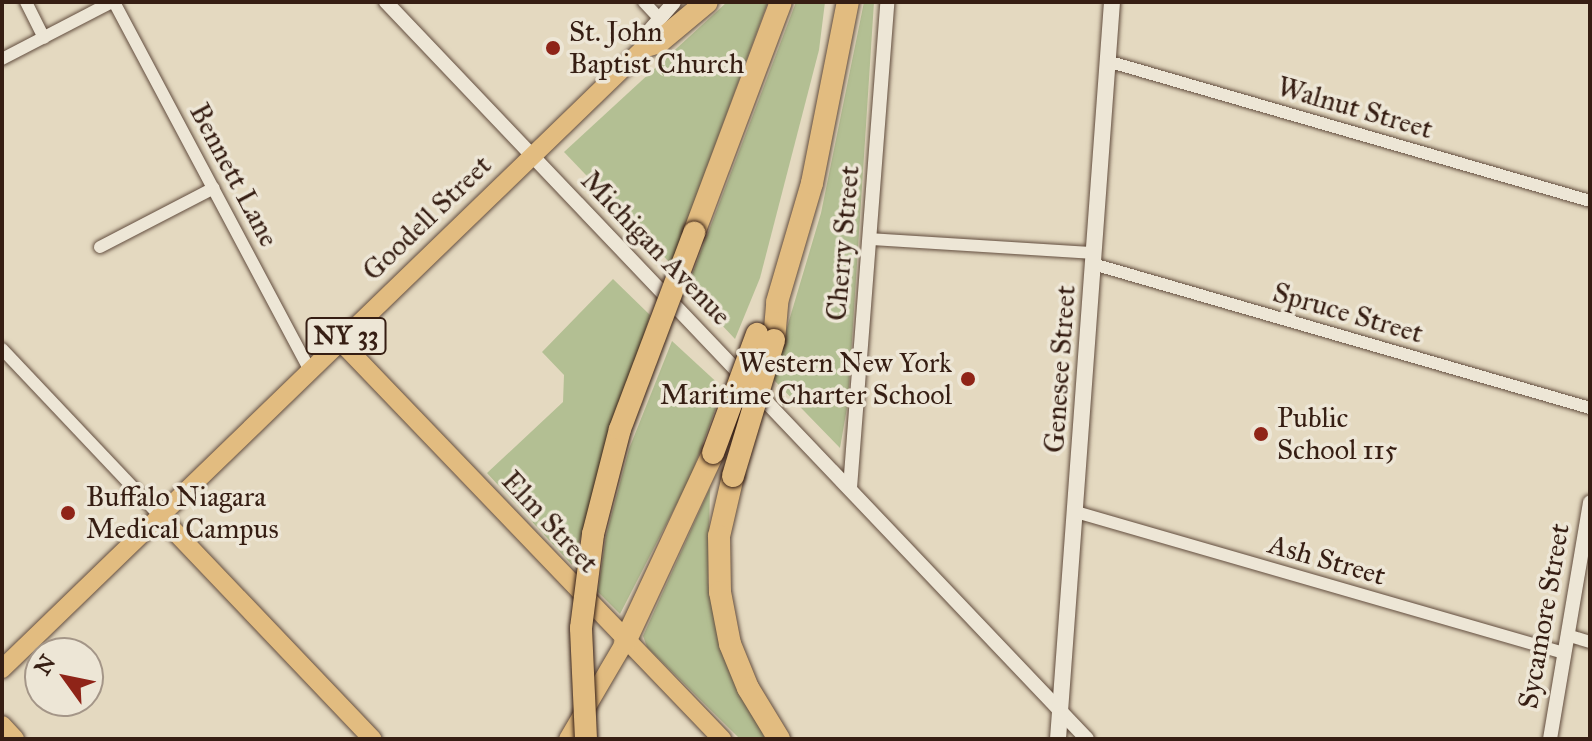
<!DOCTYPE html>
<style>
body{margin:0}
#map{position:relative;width:1592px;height:741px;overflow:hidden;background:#e4d9c0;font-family:"IM FELL Great Primer",serif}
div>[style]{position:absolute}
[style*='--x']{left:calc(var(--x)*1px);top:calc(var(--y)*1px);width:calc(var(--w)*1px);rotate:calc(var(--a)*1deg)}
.green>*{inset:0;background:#b3bf93}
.roads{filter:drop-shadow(0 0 2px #624d3e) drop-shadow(0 0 2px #624d3e)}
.minor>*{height:12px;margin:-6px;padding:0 6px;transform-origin:6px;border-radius:6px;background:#ede6d6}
.tertiary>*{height:14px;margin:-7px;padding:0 7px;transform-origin:7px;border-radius:7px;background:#ede6d6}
.secondary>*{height:16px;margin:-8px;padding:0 8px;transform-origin:8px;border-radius:8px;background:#ede6d6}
.primary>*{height:18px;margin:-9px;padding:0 9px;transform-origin:9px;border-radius:9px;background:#e2bc80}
.motorway>*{height:22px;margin:-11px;padding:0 11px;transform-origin:11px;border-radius:11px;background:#e2bc80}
.bridges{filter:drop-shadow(0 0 2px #361e13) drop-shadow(0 0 2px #361e13)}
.motorway-bridge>*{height:22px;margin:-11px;padding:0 11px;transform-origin:11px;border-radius:11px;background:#e2bc80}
.dots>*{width:22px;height:22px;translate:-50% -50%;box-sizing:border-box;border:4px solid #ede6d6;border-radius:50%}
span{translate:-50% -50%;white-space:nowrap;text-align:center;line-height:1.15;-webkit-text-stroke:7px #ede6d6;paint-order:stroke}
.shield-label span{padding:2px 6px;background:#ede6d6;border:2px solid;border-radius:6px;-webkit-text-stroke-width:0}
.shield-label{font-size:26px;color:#361e13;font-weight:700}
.poi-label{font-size:28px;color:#361e13}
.left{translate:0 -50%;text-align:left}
.right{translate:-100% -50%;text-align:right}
.street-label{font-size:28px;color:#361e13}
.frame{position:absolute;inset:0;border:4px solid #361e13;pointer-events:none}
.north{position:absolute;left:24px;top:637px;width:80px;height:80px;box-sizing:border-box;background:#ede6d6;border:2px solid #a49688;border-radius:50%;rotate:303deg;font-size:22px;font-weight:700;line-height:32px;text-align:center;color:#361e13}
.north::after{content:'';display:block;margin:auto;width:28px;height:36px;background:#8f2418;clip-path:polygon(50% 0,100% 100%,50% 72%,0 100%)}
</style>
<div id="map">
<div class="green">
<div style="clip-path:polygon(727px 2px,768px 2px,671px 264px,564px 152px)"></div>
<div style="clip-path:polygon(796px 2px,825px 2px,819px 50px,760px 278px,735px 339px,687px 288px)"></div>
<div style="clip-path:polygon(864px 2px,874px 2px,848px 402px,840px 448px,772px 378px,821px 213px)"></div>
<div style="clip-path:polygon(613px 279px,650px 315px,572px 565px,487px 473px,563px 402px,564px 375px,542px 352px)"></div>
<div style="clip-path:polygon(672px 341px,723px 388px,691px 476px,620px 614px,598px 592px,606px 536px,629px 449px)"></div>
<div style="clip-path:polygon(710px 488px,708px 582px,715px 624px,765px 739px,740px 739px,647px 647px,643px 636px)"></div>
</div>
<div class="roads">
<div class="minor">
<div style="--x:26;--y:2;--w:40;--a:63.4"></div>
<div style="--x:114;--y:2;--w:417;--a:62"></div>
<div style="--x:644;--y:2;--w:22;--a:47"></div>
<div style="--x:2;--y:59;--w:124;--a:-27.4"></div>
<div style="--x:1107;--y:61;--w:503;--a:16.16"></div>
<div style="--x:870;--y:239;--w:223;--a:3.6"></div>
<div style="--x:100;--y:247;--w:128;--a:-27.4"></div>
<div style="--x:1093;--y:264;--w:517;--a:16.16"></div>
<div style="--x:2;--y:349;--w:230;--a:46.6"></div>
<div style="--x:1076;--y:512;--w:508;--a:16.12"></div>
<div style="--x:1567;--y:635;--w:24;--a:17"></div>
</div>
<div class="tertiary">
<div style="--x:386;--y:2;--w:1017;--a:46.43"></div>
<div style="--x:646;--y:46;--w:15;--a:-79"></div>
<div style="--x:649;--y:31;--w:38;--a:-49"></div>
<div style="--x:850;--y:488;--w:487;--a:-85.6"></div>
<div style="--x:1550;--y:739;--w:240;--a:-80.4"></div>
</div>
<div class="secondary">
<div style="--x:1058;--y:739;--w:739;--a:-85.81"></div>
</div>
<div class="primary">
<div style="--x:340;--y:341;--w:552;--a:46.18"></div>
<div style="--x:160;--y:516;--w:308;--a:46.4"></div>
<div style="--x:2;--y:669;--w:896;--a:-44.05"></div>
<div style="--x:2;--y:725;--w:19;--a:47"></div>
<div style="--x:568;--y:739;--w:113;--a:-59.6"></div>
</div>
<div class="motorway">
<div style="--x:646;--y:46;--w:14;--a:-17"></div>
<div style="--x:659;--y:42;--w:62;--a:-39.8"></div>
<div style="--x:694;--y:233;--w:247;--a:-69.4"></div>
<div style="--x:774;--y:340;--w:38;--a:-85"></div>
<div style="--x:777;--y:302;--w:124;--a:-73.6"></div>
<div style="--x:812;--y:183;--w:185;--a:-78.8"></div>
<div style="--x:733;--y:476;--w:62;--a:103.1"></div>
<div style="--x:719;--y:536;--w:56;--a:89"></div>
<div style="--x:720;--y:592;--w:53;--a:79.1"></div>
<div style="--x:730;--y:644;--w:48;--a:67.8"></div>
<div style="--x:748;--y:688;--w:60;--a:58.7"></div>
<div style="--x:625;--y:642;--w:208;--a:-65"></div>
</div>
</div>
<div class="bridges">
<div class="motorway-bridge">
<div style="--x:713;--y:453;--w:127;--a:-69.7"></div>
<div style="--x:733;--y:476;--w:142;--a:-73.2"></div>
<div style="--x:586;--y:739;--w:111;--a:-92.6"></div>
<div style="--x:581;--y:628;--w:95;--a:-82.7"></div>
<div style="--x:593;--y:534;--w:108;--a:-75.6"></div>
<div style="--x:620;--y:429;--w:210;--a:-69.3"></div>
</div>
</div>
<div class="dots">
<div style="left:553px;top:48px;background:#8f2418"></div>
<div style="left:968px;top:379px;background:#8f2418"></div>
<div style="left:1261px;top:434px;background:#8f2418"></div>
<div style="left:68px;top:513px;background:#8f2418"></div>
</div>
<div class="shield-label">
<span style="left:346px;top:336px">NY 33</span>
</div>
<div class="poi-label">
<span class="left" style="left:569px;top:48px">St. John<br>Baptist Church</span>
<span class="right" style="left:952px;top:379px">Western New York<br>Maritime Charter School</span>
<span class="left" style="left:1277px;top:434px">Public<br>School 115</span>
<span class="left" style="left:86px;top:513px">Buffalo Niagara<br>Medical Campus</span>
</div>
<div class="street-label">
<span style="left:1355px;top:108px;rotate:16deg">Walnut Street</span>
<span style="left:234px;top:175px;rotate:62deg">Bennett Lane</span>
<span style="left:427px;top:218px;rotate:-44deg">Goodell Street</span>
<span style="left:843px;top:243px;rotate:-85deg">Cherry Street</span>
<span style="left:656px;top:248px;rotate:46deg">Michigan Avenue</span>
<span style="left:1348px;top:313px;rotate:16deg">Spruce Street</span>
<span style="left:1060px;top:369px;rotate:-86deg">Genesee Street</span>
<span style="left:550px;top:522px;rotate:47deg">Elm Street</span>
<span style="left:1327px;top:560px;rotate:16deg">Ash Street</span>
<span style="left:1544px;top:616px;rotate:-80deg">Sycamore Street</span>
</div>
<div class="frame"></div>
<div class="north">N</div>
</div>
